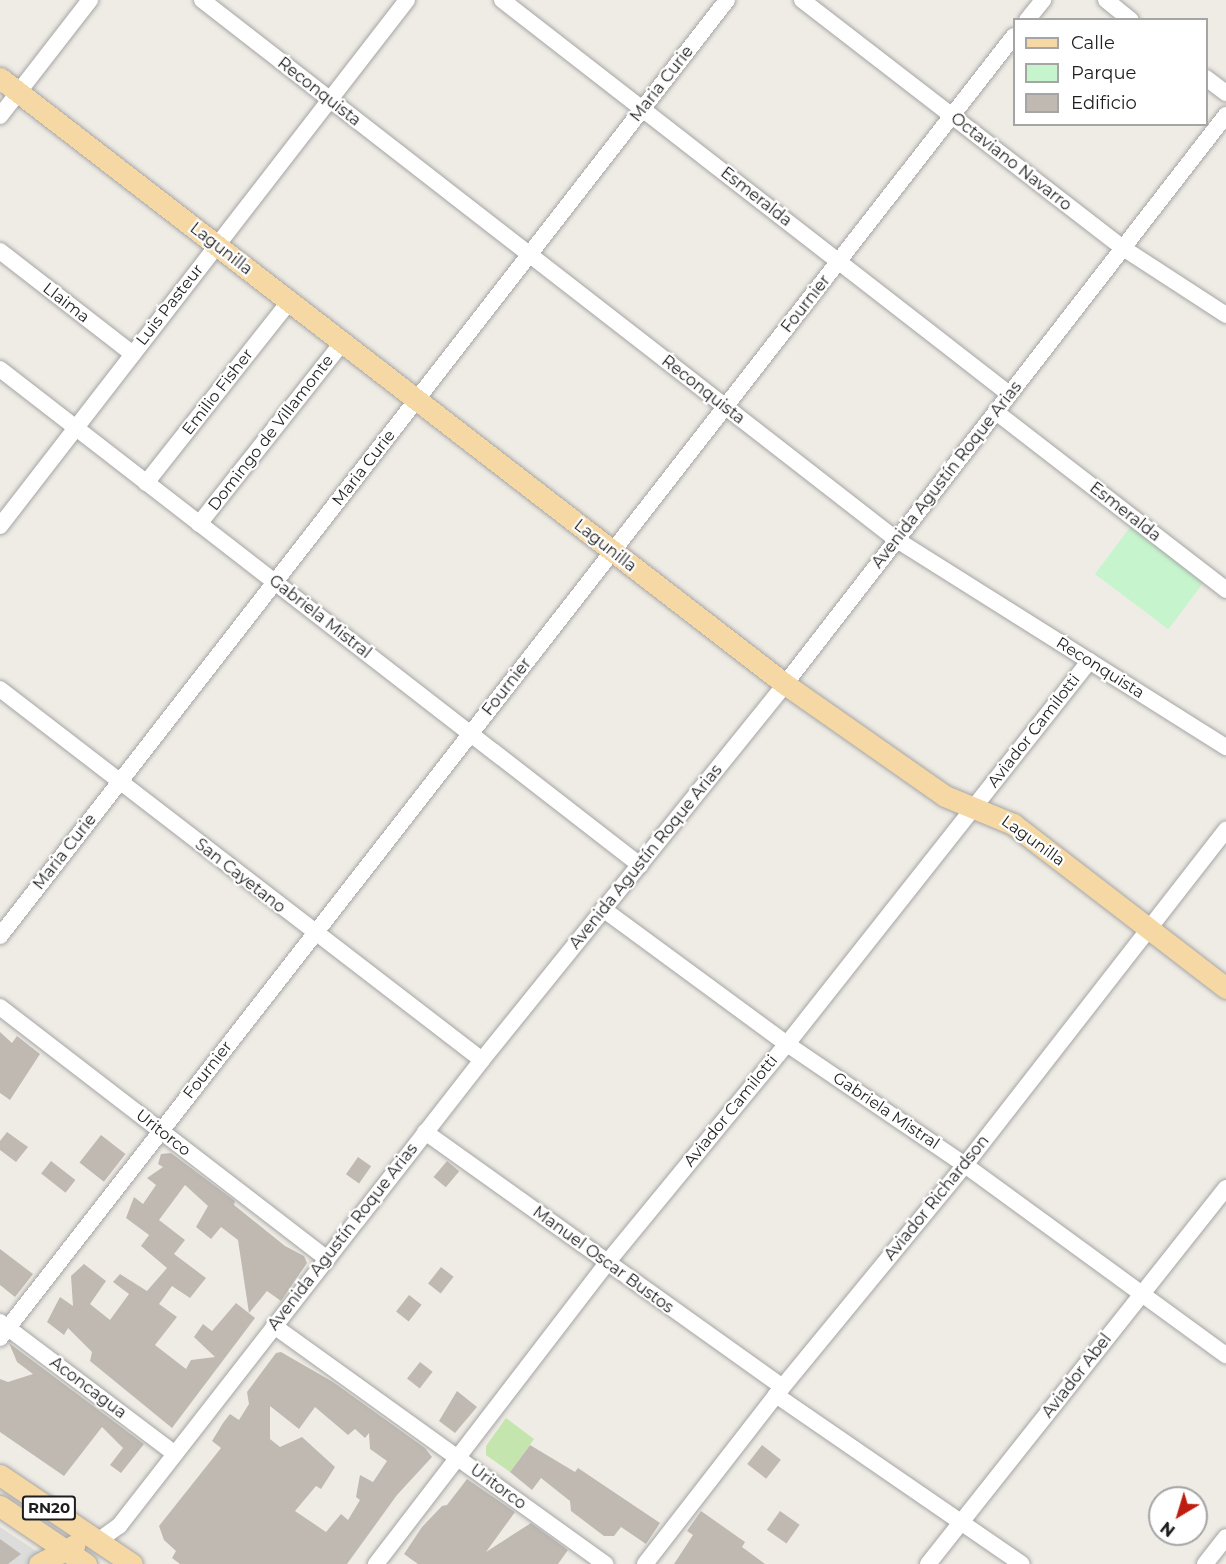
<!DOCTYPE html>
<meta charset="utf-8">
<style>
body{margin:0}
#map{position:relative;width:1226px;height:1564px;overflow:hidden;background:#efece5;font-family:Montserrat,sans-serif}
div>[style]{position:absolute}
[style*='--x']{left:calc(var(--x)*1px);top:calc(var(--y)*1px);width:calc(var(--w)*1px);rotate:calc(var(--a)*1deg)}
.residential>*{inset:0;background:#dcdcdb}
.grass>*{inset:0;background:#c5e5af}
.park>*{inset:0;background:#c6f5cd;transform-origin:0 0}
.building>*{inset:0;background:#bfb9b2;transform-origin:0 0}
.roads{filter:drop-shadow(0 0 2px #a5a5a5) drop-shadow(0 0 2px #a5a5a5)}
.minor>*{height:16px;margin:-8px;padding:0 8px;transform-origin:8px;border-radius:8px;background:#fff}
.major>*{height:21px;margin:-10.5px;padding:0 10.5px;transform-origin:10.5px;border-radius:10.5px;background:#f5d8a4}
span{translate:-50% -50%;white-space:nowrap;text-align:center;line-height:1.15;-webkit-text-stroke:4.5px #fff;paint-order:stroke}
.shield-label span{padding:2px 4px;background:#fff;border:2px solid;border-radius:4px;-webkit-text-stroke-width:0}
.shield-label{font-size:15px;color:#1e1e1e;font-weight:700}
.street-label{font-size:16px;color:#1e1e1e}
.legend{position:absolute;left:1013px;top:18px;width:195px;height:108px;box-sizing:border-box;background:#fff;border:2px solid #a5a5a5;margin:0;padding:8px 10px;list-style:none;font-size:18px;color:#1e1e1e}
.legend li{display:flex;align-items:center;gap:12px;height:30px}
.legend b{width:30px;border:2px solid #a5a5a5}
.north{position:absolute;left:1148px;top:1486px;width:60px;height:60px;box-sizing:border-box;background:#fff;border:2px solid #a5a5a5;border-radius:50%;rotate:218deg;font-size:16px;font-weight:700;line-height:24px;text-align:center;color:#1e1e1e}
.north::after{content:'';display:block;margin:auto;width:21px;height:27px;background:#be1d0f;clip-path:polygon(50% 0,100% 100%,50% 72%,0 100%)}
</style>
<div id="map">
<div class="residential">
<div style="clip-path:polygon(0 1527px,56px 1564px,0 1564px)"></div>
</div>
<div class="grass">
<div style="clip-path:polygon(506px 1418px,534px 1439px,510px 1472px,486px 1455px,486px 1446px)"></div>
</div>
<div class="park">
<div style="left:1131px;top:526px;width:92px;height:60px;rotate:37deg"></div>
</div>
<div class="building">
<div style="clip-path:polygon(0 1032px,12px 1043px,17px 1036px,40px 1054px,10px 1100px,0 1093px)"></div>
<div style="clip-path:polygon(7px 1132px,28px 1147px,16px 1162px,0 1150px,0 1141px)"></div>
<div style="left:101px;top:1135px;width:31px;height:35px;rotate:38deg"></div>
<div style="clip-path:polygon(171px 1153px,235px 1201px,234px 1205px,285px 1246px,304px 1256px,307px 1263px,281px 1301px,267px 1291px,249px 1313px,238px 1240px,221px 1227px,211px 1239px,196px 1227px,208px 1206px,185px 1185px,159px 1220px,185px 1240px,174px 1254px,206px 1278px,190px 1298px,172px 1286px,159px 1304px,177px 1317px,155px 1345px,186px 1369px,191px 1360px,215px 1357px,194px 1337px,203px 1324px,212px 1331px,236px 1303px,255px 1318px,172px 1428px,90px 1361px,92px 1352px,68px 1328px,64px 1335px,47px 1322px,60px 1297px,73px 1306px,71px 1276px,84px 1264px,106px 1281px,90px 1304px,110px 1320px,129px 1294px,113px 1282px,120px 1274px,147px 1291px,167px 1268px,141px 1246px,149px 1235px,126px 1218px,134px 1197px,143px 1204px,156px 1185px,147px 1178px,163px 1167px,158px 1164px,161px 1154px)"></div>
<div style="left:358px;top:1157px;width:16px;height:21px;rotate:35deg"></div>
<div style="left:51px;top:1161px;width:31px;height:16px;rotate:38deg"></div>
<div style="left:447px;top:1161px;width:16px;height:21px;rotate:40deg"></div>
<div style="clip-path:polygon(0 1249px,33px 1274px,15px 1297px,0 1285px)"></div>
<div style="left:441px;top:1267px;width:16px;height:21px;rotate:38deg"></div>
<div style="left:409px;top:1295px;width:16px;height:21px;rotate:38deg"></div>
<div style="clip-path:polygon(9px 1343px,144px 1444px,121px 1473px,110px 1465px,123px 1448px,102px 1427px,64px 1476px,0 1432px,0 1379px,8px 1382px,33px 1374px,17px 1362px)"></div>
<div style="clip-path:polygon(evenodd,281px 1352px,333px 1382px,425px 1448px,432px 1457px,397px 1495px,347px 1564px,180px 1564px,172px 1558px,176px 1551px,164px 1540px,159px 1526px,221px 1448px,212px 1441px,223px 1423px,230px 1414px,239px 1420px,249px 1404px,247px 1392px,276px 1353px,281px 1352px,270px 1406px,299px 1429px,315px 1407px,348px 1435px,355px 1429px,365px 1438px,369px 1433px,370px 1449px,387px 1461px,373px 1482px,360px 1475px,356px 1497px,360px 1500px,348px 1520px,341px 1514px,326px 1532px,295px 1511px,316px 1486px,321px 1489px,335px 1467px,302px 1437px,280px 1447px,270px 1439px,270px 1406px)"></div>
<div style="left:420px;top:1362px;width:16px;height:21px;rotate:38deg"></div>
<div style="clip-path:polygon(457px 1391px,477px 1407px,455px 1433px,439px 1421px)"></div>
<div style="clip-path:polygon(530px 1445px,575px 1472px,578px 1468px,660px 1523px,646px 1544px,621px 1527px,614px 1536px,604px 1536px,571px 1511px,570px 1501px,541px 1478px,532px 1490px,510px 1472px)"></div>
<div style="left:762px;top:1445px;width:24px;height:24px;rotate:38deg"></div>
<div style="clip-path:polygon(467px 1479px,515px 1512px,486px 1552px,531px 1523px,568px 1550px,558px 1564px,418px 1564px,404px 1554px,422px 1527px,442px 1506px,447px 1505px)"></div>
<div style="clip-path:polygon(701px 1511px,745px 1542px,742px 1547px,765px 1564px,674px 1564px,693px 1535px,687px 1531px)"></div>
<div style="left:780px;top:1511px;width:24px;height:23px;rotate:35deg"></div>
<div style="clip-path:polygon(0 1539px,21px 1554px,8px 1564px,0 1564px)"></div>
</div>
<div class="roads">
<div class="minor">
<div style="--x:202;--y:0;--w:880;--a:37.85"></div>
<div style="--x:897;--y:540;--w:389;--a:32.2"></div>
<div style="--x:502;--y:0;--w:642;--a:37.85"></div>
<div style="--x:802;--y:0;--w:406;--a:37.7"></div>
<div style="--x:1123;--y:248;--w:123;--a:33"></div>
<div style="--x:1106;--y:0;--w:32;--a:39"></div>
<div style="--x:1027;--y:20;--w:26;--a:-51"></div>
<div style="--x:1206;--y:78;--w:25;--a:37"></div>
<div style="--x:0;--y:116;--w:147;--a:-52.2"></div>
<div style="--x:0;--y:251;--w:168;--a:37.8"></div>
<div style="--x:0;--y:369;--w:810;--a:37.78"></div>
<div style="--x:996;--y:412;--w:291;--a:37.7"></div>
<div style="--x:146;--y:483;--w:231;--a:-51.7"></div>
<div style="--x:199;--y:524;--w:231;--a:-51.7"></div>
<div style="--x:0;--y:526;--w:665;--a:-52.27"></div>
<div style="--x:0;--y:689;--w:608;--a:37.59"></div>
<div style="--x:603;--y:909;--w:228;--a:36.3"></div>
<div style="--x:787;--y:1044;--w:215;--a:34.2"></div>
<div style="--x:965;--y:1165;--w:323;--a:36.1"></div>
<div style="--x:0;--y:936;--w:1185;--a:-52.16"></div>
<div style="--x:0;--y:1007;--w:413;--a:37.6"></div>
<div style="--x:425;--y:1132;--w:439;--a:35.5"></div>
<div style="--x:0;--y:1322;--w:219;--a:37"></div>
<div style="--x:274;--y:1326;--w:408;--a:35.7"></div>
<div style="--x:0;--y:1338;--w:1650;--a:-52.09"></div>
<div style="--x:776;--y:1395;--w:298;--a:34.5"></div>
<div style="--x:98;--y:1541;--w:26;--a:-36"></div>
<div style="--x:119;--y:1526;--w:591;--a:-52.08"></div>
<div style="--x:482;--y:1060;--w:483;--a:-51.1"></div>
<div style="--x:785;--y:684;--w:720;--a:-52.22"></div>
<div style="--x:376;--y:1564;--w:378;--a:-52.5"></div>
<div style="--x:606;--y:1264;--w:285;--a:-50.6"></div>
<div style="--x:787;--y:1044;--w:488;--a:-51.7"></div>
<div style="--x:645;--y:1564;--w:214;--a:-52.2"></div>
<div style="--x:776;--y:1395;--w:298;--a:-50.6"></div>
<div style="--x:965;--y:1165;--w:425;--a:-52.1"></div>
<div style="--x:928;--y:1564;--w:480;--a:-51.6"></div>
<div style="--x:1205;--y:1564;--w:34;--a:-52"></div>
</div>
<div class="major">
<div style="--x:0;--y:78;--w:992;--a:37.67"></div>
<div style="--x:785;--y:684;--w:195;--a:35"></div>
<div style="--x:945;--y:796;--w:74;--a:22.4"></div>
<div style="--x:1013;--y:824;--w:269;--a:37.6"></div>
<div style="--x:0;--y:1475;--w:159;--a:34"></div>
<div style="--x:0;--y:1506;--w:104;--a:34"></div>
<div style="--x:39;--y:1564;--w:40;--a:-28"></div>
</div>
</div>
<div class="shield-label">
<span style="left:49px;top:1508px">RN20</span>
</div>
<div class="street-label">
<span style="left:662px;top:84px;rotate:-52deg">Maria Curie</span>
<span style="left:319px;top:92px;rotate:38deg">Reconquista</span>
<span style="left:1011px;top:162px;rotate:38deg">Octaviano Navarro</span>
<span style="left:756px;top:197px;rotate:38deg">Esmeralda</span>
<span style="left:221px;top:249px;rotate:38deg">Lagunilla</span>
<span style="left:66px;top:303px;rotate:38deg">Llaima</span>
<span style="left:806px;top:304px;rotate:-52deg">Fournier</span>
<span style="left:170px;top:305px;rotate:-52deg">Luis Pasteur</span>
<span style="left:703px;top:390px;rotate:38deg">Reconquista</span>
<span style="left:218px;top:392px;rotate:-52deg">Emilio Fisher</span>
<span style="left:271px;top:433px;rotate:-52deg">Domingo de Villamonte</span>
<span style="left:364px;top:468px;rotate:-52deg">Maria Curie</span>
<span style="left:947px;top:475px;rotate:-52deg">Avenida Agustín Roque Arias</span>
<span style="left:1125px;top:512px;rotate:38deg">Esmeralda</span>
<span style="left:605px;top:546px;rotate:38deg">Lagunilla</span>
<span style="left:320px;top:617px;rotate:38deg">Gabriela Mistral</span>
<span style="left:1100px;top:668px;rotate:32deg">Reconquista</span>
<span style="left:507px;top:687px;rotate:-52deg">Fournier</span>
<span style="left:1034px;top:731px;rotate:-52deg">Aviador Camilotti</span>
<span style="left:1033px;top:841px;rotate:36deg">Lagunilla</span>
<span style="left:65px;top:852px;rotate:-52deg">Maria Curie</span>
<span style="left:646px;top:857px;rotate:-51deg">Avenida Agustín Roque Arias</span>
<span style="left:240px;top:876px;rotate:38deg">San Cayetano</span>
<span style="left:208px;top:1070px;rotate:-52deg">Fournier</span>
<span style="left:731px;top:1111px;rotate:-51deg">Aviador Camilotti</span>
<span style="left:886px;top:1111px;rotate:34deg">Gabriela Mistral</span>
<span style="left:163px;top:1133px;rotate:38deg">Uritorco</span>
<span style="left:937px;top:1198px;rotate:-51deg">Aviador Richardson</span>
<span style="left:343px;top:1237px;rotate:-52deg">Avenida Agustín Roque Arias</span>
<span style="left:603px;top:1260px;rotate:36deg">Manuel Oscar Bustos</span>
<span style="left:1077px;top:1376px;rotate:-52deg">Aviador Abel</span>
<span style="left:88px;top:1388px;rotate:37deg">Aconcagua</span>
<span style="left:498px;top:1487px;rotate:36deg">Uritorco</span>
</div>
<ul class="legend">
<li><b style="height:8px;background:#f5d8a4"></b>Calle</li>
<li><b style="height:16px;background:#c6f5cd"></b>Parque</li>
<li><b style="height:16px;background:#bfb9b2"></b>Edificio</li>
</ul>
<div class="north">N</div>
</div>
